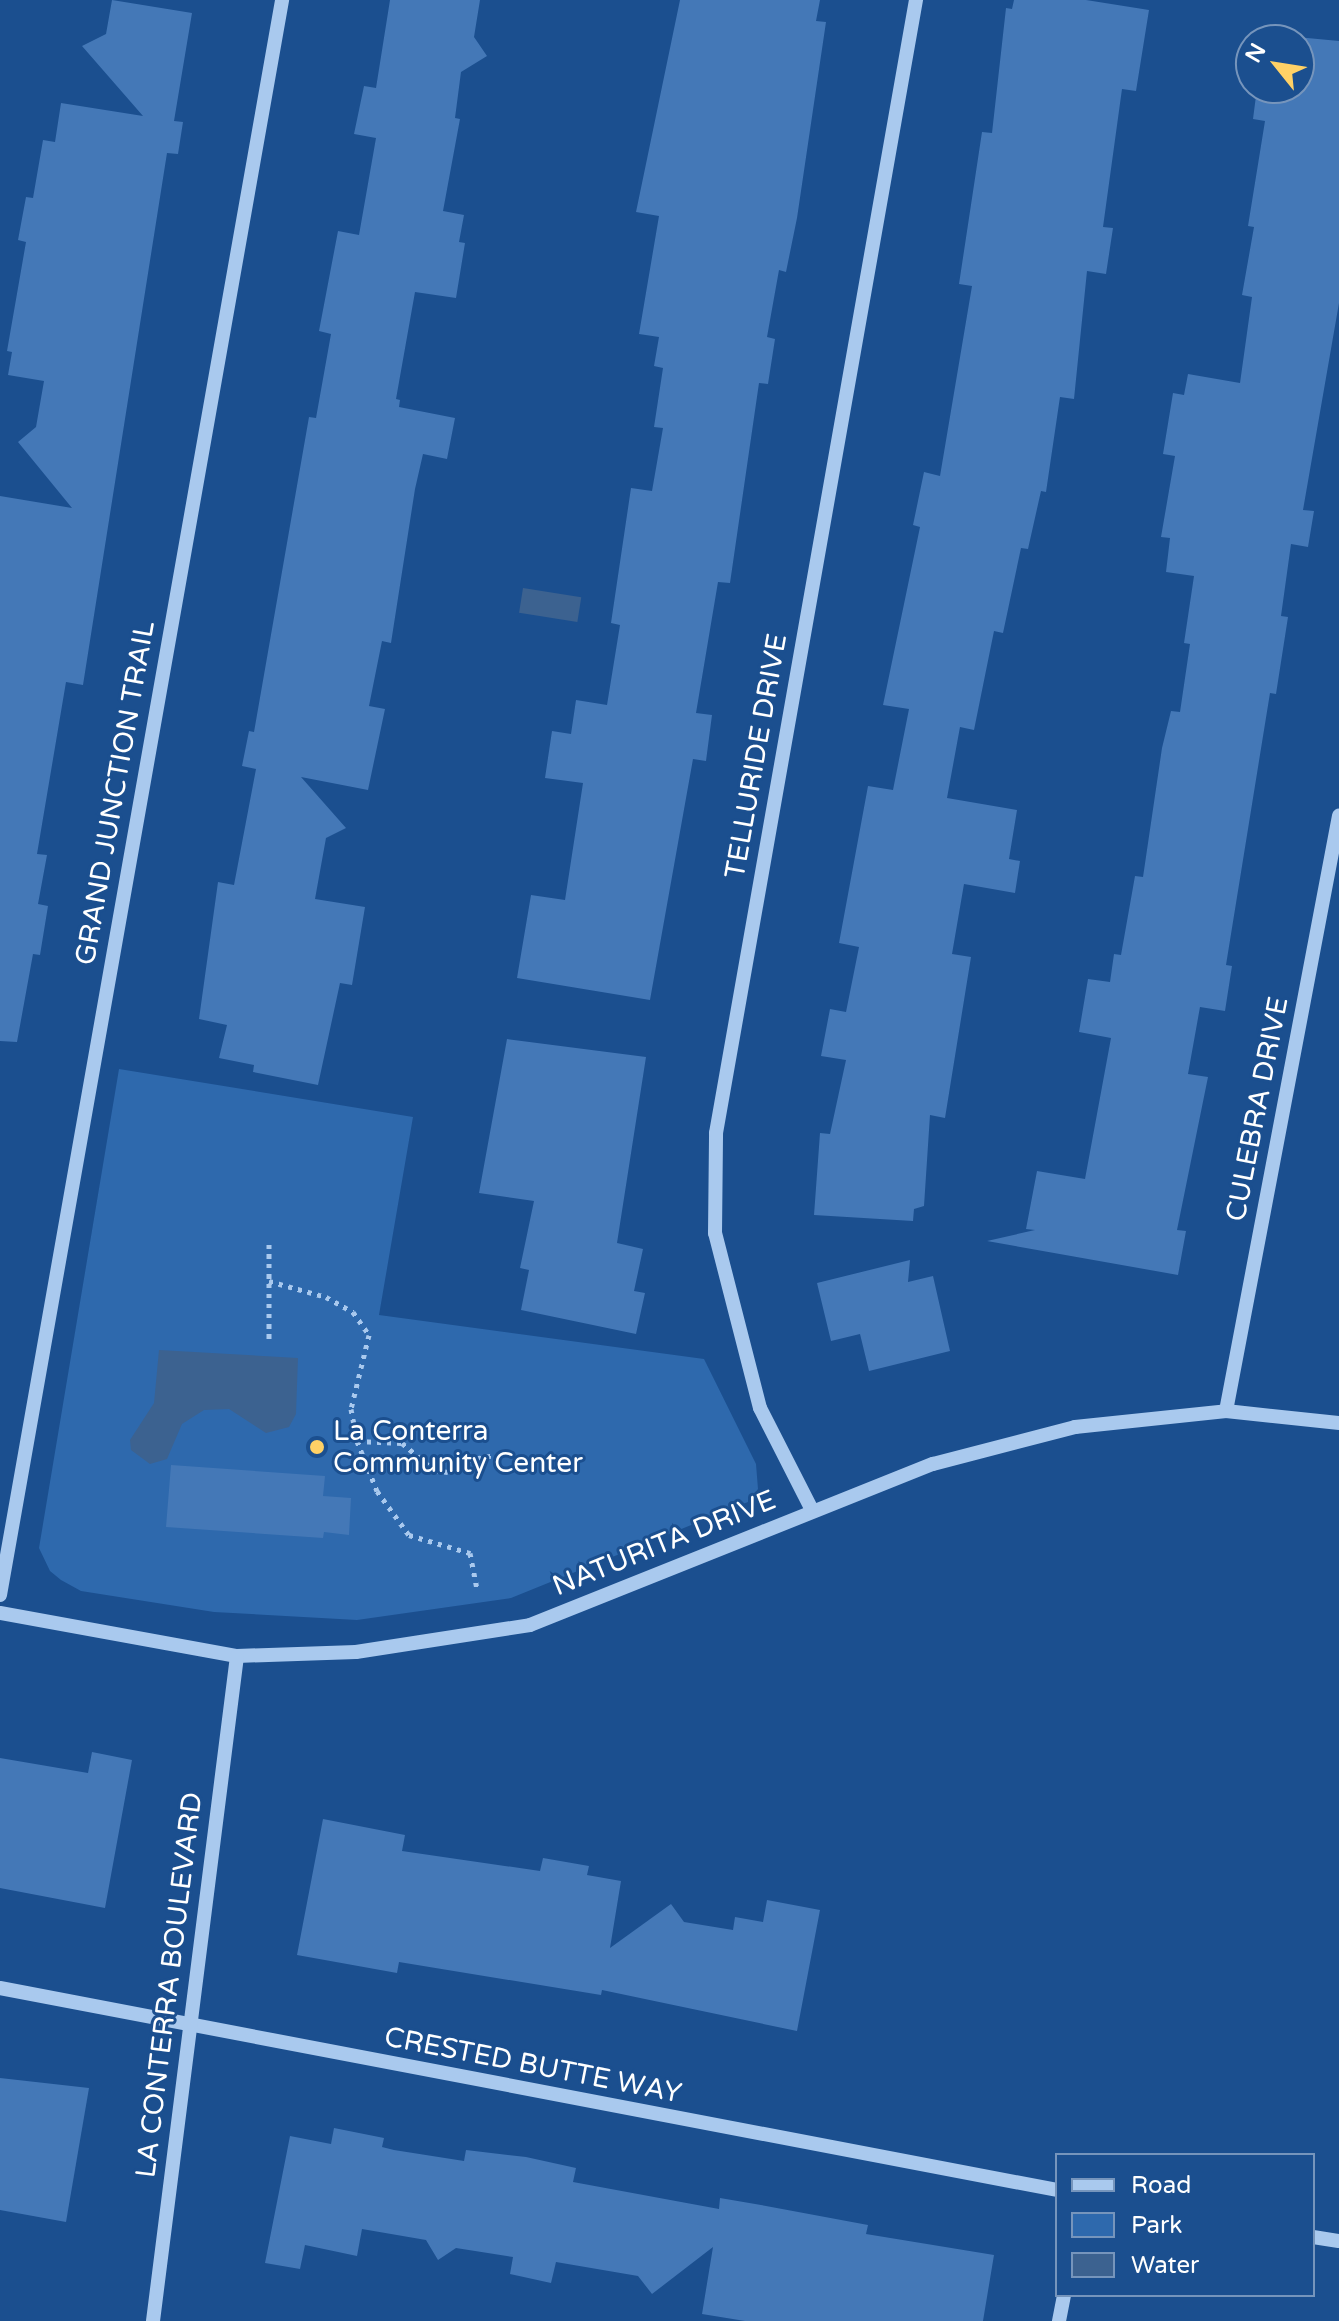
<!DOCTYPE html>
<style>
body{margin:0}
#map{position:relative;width:1339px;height:2321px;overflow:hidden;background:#1b4f8f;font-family:"Varela Round",sans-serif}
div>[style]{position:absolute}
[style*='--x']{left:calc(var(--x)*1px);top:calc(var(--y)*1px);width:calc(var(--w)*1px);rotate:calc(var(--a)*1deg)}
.green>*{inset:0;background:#2e69ad}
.water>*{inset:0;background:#3c6290;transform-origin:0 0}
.building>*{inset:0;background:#4478b7}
.path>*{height:5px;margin-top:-2.5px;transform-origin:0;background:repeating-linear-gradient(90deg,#a9c9ee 0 4px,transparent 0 10px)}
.minor>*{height:14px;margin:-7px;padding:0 7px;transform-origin:7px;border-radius:7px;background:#a9c9ee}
.dots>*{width:22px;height:22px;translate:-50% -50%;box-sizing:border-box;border:4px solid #1b4f8f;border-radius:50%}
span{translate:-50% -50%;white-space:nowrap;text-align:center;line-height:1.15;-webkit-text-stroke:6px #1b4f8f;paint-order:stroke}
.street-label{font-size:28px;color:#fff}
.poi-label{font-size:28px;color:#fff}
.left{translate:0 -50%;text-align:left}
.legend{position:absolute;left:1055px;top:2153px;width:260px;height:144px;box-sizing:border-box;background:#1b4f8f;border:2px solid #7695bc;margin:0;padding:10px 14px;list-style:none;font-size:24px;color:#fff}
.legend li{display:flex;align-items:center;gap:16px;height:40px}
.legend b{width:40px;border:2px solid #7695bc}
.north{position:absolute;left:1235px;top:24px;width:80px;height:80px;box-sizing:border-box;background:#1b4f8f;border:2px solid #7695bc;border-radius:50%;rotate:300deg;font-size:22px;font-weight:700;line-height:32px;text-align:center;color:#fff}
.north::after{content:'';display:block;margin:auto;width:28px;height:36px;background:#ffd166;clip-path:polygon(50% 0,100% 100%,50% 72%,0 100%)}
</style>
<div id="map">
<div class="green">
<div style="clip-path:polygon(119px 1069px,413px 1117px,379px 1315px,704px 1359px,756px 1464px,758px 1489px,748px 1502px,511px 1598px,357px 1620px,214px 1612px,81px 1591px,61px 1580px,50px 1571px,39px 1548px)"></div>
</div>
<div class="water">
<div style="left:523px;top:588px;width:59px;height:25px;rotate:9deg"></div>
<div style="clip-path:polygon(159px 1350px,298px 1358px,296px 1414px,289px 1427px,266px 1433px,229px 1409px,204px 1410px,182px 1424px,167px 1459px,150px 1464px,131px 1450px,130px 1440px,154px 1403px)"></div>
</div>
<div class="building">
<div style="clip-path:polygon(112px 0,192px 13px,174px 121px,183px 122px,178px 154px,167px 153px,83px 685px,66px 682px,37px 854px,47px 855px,38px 904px,48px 906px,40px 955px,33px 954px,17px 1042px,0 1041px,0 496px,72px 508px,18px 442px,36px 427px,44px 381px,8px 375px,12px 352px,7px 351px,26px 242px,18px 240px,26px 197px,33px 198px,43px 140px,55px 142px,61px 103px,143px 116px,82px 46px,106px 34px)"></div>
<div style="clip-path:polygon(390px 0,480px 0,474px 37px,487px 56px,461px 72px,455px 118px,460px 119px,443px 211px,464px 215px,459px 242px,465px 243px,456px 298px,415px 292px,396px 399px,400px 400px,399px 407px,455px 418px,447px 459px,423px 454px,415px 489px,391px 643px,382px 641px,369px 706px,385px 709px,368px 790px,301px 777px,346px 828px,326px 838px,315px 899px,365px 907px,352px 985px,340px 983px,318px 1085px,253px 1072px,254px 1065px,219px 1058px,227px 1025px,199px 1019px,218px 882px,234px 885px,256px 769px,242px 766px,249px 731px,254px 732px,309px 417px,316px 418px,331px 334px,319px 331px,338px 231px,359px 235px,376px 138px,354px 134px,364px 86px,376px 88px)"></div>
<div style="clip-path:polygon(680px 0,820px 0,816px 21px,826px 22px,797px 218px,786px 272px,779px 270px,767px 337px,775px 339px,768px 384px,759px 383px,730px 583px,718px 582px,696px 713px,712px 715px,706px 761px,693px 759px,650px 1000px,517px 978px,531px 895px,565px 900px,583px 783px,545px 778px,552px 731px,571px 734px,576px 700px,607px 705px,620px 625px,611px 623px,631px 488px,652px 491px,663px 428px,654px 427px,663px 368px,654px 366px,659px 337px,639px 334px,659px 216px,636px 212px)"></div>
<div style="clip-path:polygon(1014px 0,1086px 0,1149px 10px,1136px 91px,1122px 89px,1103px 227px,1113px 228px,1106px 274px,1087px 271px,1074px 399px,1060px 397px,1046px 492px,1041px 491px,1028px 549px,1021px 548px,1003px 633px,994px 631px,974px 730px,960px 727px,947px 798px,1017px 810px,1009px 859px,1020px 861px,1015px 893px,964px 884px,952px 954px,971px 957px,945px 1118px,930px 1115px,924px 1206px,914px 1209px,913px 1221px,814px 1215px,820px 1133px,830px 1134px,846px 1060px,821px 1056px,830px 1009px,846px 1012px,859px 947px,839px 943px,868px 786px,893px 790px,909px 709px,883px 705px,920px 527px,913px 525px,924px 472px,940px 476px,972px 286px,959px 284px,982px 132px,992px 133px,1006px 8px,1012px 9px)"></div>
<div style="clip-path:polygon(1265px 34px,1339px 41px,1339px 303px,1303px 510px,1314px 511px,1308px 547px,1291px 544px,1281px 616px,1288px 617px,1276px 694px,1270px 693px,1226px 965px,1232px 966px,1225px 1011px,1200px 1007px,1188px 1074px,1208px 1077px,1177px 1230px,1186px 1231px,1178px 1275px,987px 1241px,1035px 1230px,1026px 1229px,1037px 1171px,1085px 1179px,1111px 1038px,1079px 1032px,1088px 979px,1110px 982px,1114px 954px,1121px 955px,1135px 876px,1143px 877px,1162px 748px,1171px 711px,1180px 712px,1190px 644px,1184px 643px,1194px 576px,1166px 572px,1170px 538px,1161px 537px,1175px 456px,1163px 454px,1173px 393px,1184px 395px,1188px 374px,1240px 383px,1252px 297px,1242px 295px,1254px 227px,1248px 226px,1265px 121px,1253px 119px,1257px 88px,1299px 88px,1299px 40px,1264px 40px)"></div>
<div style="clip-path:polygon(507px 1039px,646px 1057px,617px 1243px,643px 1249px,634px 1291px,645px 1293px,636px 1334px,521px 1310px,529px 1270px,520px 1268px,534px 1201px,479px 1193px)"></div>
<div style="clip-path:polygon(910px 1260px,908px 1282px,933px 1276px,950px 1351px,869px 1371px,860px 1334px,831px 1341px,817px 1283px)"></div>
<div style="clip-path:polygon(171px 1465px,325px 1476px,323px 1496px,351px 1498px,349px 1535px,324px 1532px,323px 1538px,166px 1527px)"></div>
<div style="clip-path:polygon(92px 1752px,132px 1760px,105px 1908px,0 1888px,0 1758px,88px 1773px)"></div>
<div style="clip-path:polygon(323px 1819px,405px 1835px,402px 1851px,540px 1871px,543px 1858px,589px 1866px,587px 1875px,621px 1881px,610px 1948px,671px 1904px,684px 1922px,733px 1930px,735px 1917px,763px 1922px,767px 1900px,820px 1910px,797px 2031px,602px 1990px,601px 1995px,399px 1962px,397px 1973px,297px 1955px)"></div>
<div style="clip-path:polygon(0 2078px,89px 2088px,66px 2222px,0 2210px)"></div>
<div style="clip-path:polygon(334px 2128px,384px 2138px,382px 2147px,394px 2150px,464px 2161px,466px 2150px,526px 2157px,576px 2168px,573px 2182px,719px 2209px,720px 2198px,761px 2205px,868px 2225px,866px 2234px,994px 2255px,983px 2321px,745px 2321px,702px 2314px,713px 2247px,652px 2294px,638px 2276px,556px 2262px,551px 2283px,510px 2274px,513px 2257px,456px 2248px,438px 2260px,426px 2240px,362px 2229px,357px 2256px,305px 2245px,300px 2269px,265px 2263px,290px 2136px,331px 2144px)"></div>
</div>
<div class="path">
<div style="--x:269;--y:1244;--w:95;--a:90"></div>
<div style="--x:269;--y:1281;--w:59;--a:15.7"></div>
<div style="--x:326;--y:1297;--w:31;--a:29"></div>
<div style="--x:353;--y:1312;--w:28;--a:55"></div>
<div style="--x:369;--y:1335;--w:76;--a:103.7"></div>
<div style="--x:351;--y:1409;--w:33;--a:79"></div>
<div style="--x:357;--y:1441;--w:54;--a:68.2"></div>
<div style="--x:377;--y:1491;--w:54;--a:54"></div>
<div style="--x:409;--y:1535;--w:64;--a:16.4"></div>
<div style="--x:470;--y:1553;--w:36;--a:79"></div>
<div style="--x:357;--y:1441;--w:45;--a:2.5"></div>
<div style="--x:402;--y:1443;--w:42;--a:40.2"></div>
<div style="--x:434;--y:1470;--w:14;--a:8"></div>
<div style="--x:448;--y:1472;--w:22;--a:-32"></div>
<div style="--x:467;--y:1460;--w:28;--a:-10"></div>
</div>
<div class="minor">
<div style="--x:1226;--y:1411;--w:606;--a:-79.25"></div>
<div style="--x:812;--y:1510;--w:114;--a:-117"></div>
<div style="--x:760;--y:1408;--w:181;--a:-104.4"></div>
<div style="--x:715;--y:1233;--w:100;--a:-89.4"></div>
<div style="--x:716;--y:1133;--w:1151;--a:-79.99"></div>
<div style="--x:0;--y:1595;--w:1620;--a:-79.97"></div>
<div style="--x:0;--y:1613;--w:241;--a:10.3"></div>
<div style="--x:237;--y:1656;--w:119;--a:-1.9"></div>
<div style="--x:356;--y:1652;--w:176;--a:-8.8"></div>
<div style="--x:530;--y:1625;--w:434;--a:-21.8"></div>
<div style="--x:933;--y:1464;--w:147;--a:-14.6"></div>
<div style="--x:1075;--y:1427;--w:152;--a:-6"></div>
<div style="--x:1226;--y:1411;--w:114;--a:6.1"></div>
<div style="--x:0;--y:1988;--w:1076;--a:10.82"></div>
<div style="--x:1313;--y:2237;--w:26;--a:9"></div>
<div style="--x:153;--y:2321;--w:670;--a:-82.8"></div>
<div style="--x:1059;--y:2321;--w:26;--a:-79"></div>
</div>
<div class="dots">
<div style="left:317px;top:1447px;background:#ffd166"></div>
</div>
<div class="street-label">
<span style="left:756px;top:756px;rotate:-80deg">TELLURIDE DRIVE</span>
<span style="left:115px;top:793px;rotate:-80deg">GRAND JUNCTION TRAIL</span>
<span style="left:1257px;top:1109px;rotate:-79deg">CULEBRA DRIVE</span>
<span style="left:664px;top:1543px;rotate:-22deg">NATURITA DRIVE</span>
<span style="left:169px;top:1985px;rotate:-83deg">LA CONTERRA BOULEVARD</span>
<span style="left:533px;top:2065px;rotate:11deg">CRESTED BUTTE WAY</span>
</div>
<div class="poi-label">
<span class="left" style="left:333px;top:1447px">La Conterra<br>Community Center</span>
</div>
<ul class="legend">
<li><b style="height:10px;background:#a9c9ee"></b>Road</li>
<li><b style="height:22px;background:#2e69ad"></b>Park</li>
<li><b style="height:22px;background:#3c6290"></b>Water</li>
</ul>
<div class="north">N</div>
</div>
